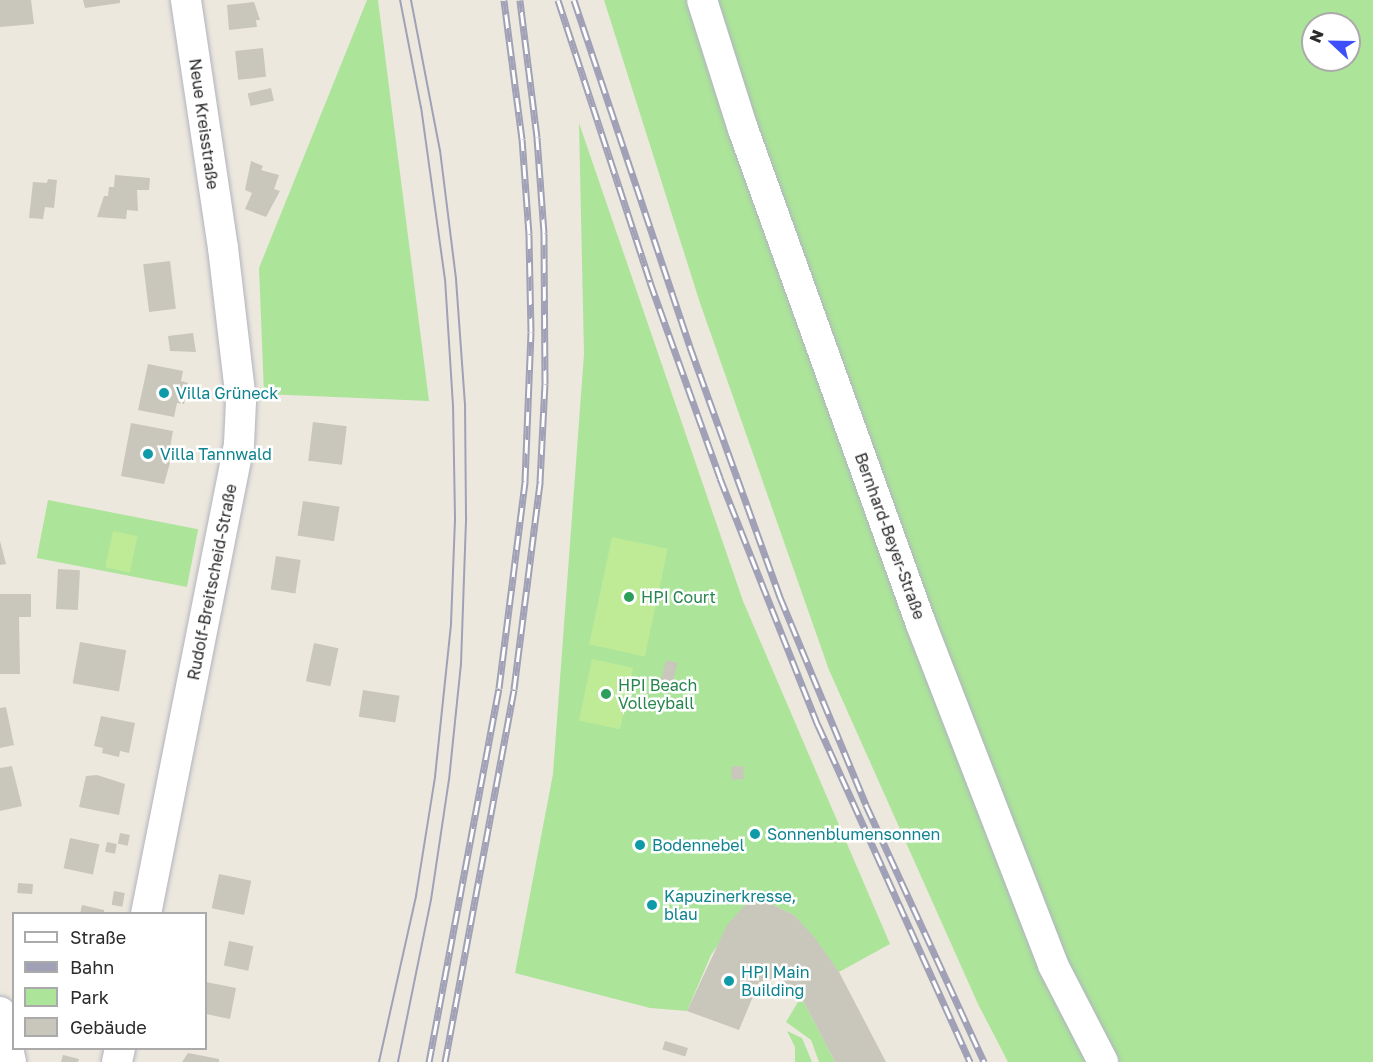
<!DOCTYPE html>
<meta charset="utf-8">
<style>
body{margin:0}
#map{position:relative;width:1373px;height:1062px;overflow:hidden;background:#ede8de;font-family:"Golos Text",sans-serif}
div>[style]{position:absolute}
[style*='--x']{left:calc(var(--x)*1px);top:calc(var(--y)*1px);width:calc(var(--w)*1px);rotate:calc(var(--a)*1deg)}
.green>*{inset:0;background:#ace49a;transform-origin:0 0}
.pitch>*{inset:0;background:#bfeb96;transform-origin:0 0}
.building>*{inset:0;background:#c9c6bc;transform-origin:0 0}
.roads{filter:drop-shadow(0 0 2px #b1b3bf) drop-shadow(0 0 2px #b1b3bf)}
.minor>*{height:30px;margin:-15px;padding:0 15px;transform-origin:15px;border-radius:15px;background:#fff}
.tram>*{height:1.5px;margin:-0.75px;padding:0 0.75px;transform-origin:0.75px;border-radius:0.75px;background:#a0a1b6}
.rail>*{height:7px;margin-top:-3.5px;transform-origin:0;background:repeating-linear-gradient(90deg,#fff 0 14px,#a0a1b6 0 28px);box-sizing:border-box;border-block:2px solid #a0a1b6}
.dots>*{width:16px;height:16px;translate:-50% -50%;box-sizing:border-box;border:3px solid #fff;border-radius:50%}
span{translate:-50% -50%;white-space:nowrap;text-align:center;line-height:1.15;-webkit-text-stroke:5px #fff;paint-order:stroke}
.street-label{font-size:16px;color:#2b2b2b}
.culture-label{font-size:16px;color:#0d838f}
.left{translate:0 -50%;text-align:left}
.leisure-label{font-size:16px;color:#27864d}
.legend{position:absolute;left:12px;top:912px;width:195px;height:138px;box-sizing:border-box;background:#fff;border:2px solid #aaa;margin:0;padding:8px 10px;list-style:none;font-size:18px;color:#2b2b2b}
.legend li{display:flex;align-items:center;gap:12px;height:30px}
.legend b{width:30px;border:2px solid #aaa}
.north{position:absolute;left:1301px;top:12px;width:60px;height:60px;box-sizing:border-box;background:#fff;border:2px solid #aaa;border-radius:50%;rotate:292deg;font-size:16px;font-weight:700;line-height:24px;text-align:center;color:#2b2b2b}
.north::after{content:'';display:block;margin:auto;width:21px;height:27px;background:#3d4ffb;clip-path:polygon(50% 0,100% 100%,50% 72%,0 100%)}
</style>
<div id="map">
<div class="green">
<div style="clip-path:polygon(367px 0,378px 0,429px 401px,264px 394px,259px 268px)"></div>
<div style="clip-path:polygon(evenodd,604px 0,1373px 0,1373px 1062px,1008px 1062px,978px 1004px,829px 670px,700px 303px,604px 0,1313px 24px,1349px 24px,1349px 60px,1313px 60px,1313px 24px)"></div>
<div style="clip-path:polygon(579px 123px,743px 601px,890px 944px,839px 972px,794px 915px,765px 901px,745px 905px,711px 955px,687px 1011px,650px 1008px,515px 973px,553px 774px,584px 354px)"></div>
<div style="left:48px;top:500px;width:153px;height:59px;rotate:11deg"></div>
<div style="clip-path:polygon(798px 1002px,804px 1002px,835px 1062px,819px 1062px,811px 1040px,786px 1022px)"></div>
<div style="clip-path:polygon(787px 1031px,802px 1038px,812px 1062px,795px 1062px,795px 1047px)"></div>
</div>
<div class="pitch">
<div style="left:113px;top:531px;width:25px;height:37px;rotate:12deg"></div>
<div style="left:612px;top:537px;width:57px;height:110px;rotate:12deg"></div>
<div style="left:592px;top:659px;width:42px;height:63px;rotate:12deg"></div>
</div>
<div class="building">
<div style="clip-path:polygon(0 0,31px 0,34px 24px,0 27px)"></div>
<div style="clip-path:polygon(83px 0,120px 0,120px 3px,85px 8px)"></div>
<div style="clip-path:polygon(254px 2px,260px 20px,256px 20px,257px 27px,229px 30px,227px 5px)"></div>
<div style="left:263px;top:48px;width:29px;height:28px;rotate:84deg"></div>
<div style="left:271px;top:88px;width:13px;height:24px;rotate:77deg"></div>
<div style="clip-path:polygon(251px 161px,263px 166px,261px 170px,279px 175px,274px 189px,280px 191px,266px 217px,245px 209px,252px 193px,245px 190px)"></div>
<div style="clip-path:polygon(115px 175px,150px 178px,149px 190px,137px 190px,138px 211px,127px 210px,126px 219px,97px 217px,104px 196px,108px 196px,109px 187px,114px 187px)"></div>
<div style="clip-path:polygon(48px 179px,57px 180px,54px 208px,45px 207px,43px 219px,29px 218px,33px 182px,47px 183px)"></div>
<div style="left:170px;top:261px;width:48px;height:27px;rotate:83deg"></div>
<div style="clip-path:polygon(193px 333px,196px 352px,170px 351px,168px 336px)"></div>
<div style="clip-path:polygon(148px 364px,183px 371px,181px 381px,188px 383px,184px 404px,177px 403px,174px 417px,138px 410px)"></div>
<div style="left:313px;top:422px;width:34px;height:39px;rotate:7deg"></div>
<div style="clip-path:polygon(131px 423px,173px 431px,170px 448px,174px 449px,164px 484px,121px 476px)"></div>
<div style="left:303px;top:501px;width:37px;height:35px;rotate:9deg"></div>
<div style="clip-path:polygon(0 541px,6px 564px,0 565px)"></div>
<div style="left:276px;top:556px;width:25px;height:34px;rotate:9deg"></div>
<div style="left:58px;top:569px;width:22px;height:40px;rotate:3deg"></div>
<div style="clip-path:polygon(0 594px,31px 594px,31px 617px,19px 617px,20px 674px,0 674px)"></div>
<div style="left:80px;top:642px;width:47px;height:42px;rotate:10deg"></div>
<div style="left:314px;top:643px;width:25px;height:39px;rotate:12deg"></div>
<div style="left:666px;top:660px;width:12px;height:28px;rotate:14deg"></div>
<div style="left:363px;top:690px;width:37px;height:27px;rotate:9deg"></div>
<div style="clip-path:polygon(6px 707px,14px 745px,0 748px,0 708px)"></div>
<div style="clip-path:polygon(101px 716px,135px 723px,129px 753px,120px 751px,119px 757px,102px 753px,103px 748px,94px 746px)"></div>
<div style="clip-path:polygon(12px 766px,22px 806px,0 811px,0 768px)"></div>
<div style="left:743px;top:766px;width:13px;height:12px;rotate:86deg"></div>
<div style="clip-path:polygon(97px 775px,125px 784px,119px 815px,79px 807px,86px 776px)"></div>
<div style="left:120px;top:833px;width:10px;height:11px;rotate:11deg"></div>
<div style="left:70px;top:838px;width:30px;height:31px;rotate:12deg"></div>
<div style="left:107px;top:842px;width:10px;height:10px;rotate:11deg"></div>
<div style="left:219px;top:874px;width:33px;height:35px;rotate:12deg"></div>
<div style="left:18px;top:883px;width:15px;height:10px;rotate:4deg"></div>
<div style="left:114px;top:891px;width:11px;height:14px;rotate:10deg"></div>
<div style="clip-path:polygon(765px 901px,794px 915px,815px 938px,839px 972px,886px 1062px,835px 1062px,804px 1002px,780px 977px,759px 982px,739px 1030px,687px 1011px,727px 925px,745px 905px)"></div>
<div style="clip-path:polygon(82px 905px,104px 910px,104px 914px,80px 914px)"></div>
<div style="left:229px;top:941px;width:25px;height:25px;rotate:12deg"></div>
<div style="clip-path:polygon(206px 982px,236px 988px,230px 1019px,206px 1014px)"></div>
<div style="left:665px;top:1041px;width:24px;height:9px;rotate:17deg"></div>
<div style="clip-path:polygon(188px 1053px,219px 1059px,219px 1062px,182px 1062px)"></div>
<div style="clip-path:polygon(63px 1055px,79px 1059px,78px 1062px,61px 1062px)"></div>
</div>
<div class="roads">
<div class="minor">
<div style="--x:702;--y:0;--w:135;--a:72.4"></div>
<div style="--x:743;--y:129;--w:526;--a:70.22"></div>
<div style="--x:921;--y:624;--w:366;--a:68.8"></div>
<div style="--x:1053;--y:965;--w:109;--a:62.7"></div>
<div style="--x:146;--y:914;--w:479;--a:-78.8"></div>
<div style="--x:239;--y:444;--w:43;--a:-87.3"></div>
<div style="--x:241;--y:401;--w:154;--a:-96.7"></div>
<div style="--x:223;--y:248;--w:251;--a:-98.5"></div>
<div style="--x:0;--y:1012;--w:51;--a:77.6"></div>
<div style="--x:117;--y:1062;--w:14;--a:-78"></div>
</div>
</div>
<div class="tram">
<div style="--x:379;--y:1062;--w:170;--a:-77.4"></div>
<div style="--x:416;--y:896;--w:121;--a:-80.9"></div>
<div style="--x:435;--y:777;--w:154;--a:-84"></div>
<div style="--x:451;--y:624;--w:106;--a:-87.8"></div>
<div style="--x:455;--y:518;--w:112;--a:-91"></div>
<div style="--x:453;--y:406;--w:126;--a:-93.6"></div>
<div style="--x:445;--y:280;--w:174;--a:-97.9"></div>
<div style="--x:421;--y:108;--w:110;--a:-101"></div>
<div style="--x:398;--y:1062;--w:165;--a:-78.5"></div>
<div style="--x:431;--y:900;--w:121;--a:-81.5"></div>
<div style="--x:449;--y:780;--w:117;--a:-84.1"></div>
<div style="--x:461;--y:664;--w:146;--a:-88"></div>
<div style="--x:466;--y:518;--w:113;--a:-90.5"></div>
<div style="--x:465;--y:405;--w:126;--a:-94.1"></div>
<div style="--x:456;--y:279;--w:129;--a:-97.1"></div>
<div style="--x:440;--y:151;--w:154;--a:-100.9"></div>
</div>
<div class="rail">
<div style="--x:558;--y:0;--w:297;--a:71.9"></div>
<div style="--x:650;--y:282;--w:208;--a:70.3"></div>
<div style="--x:720;--y:478;--w:266;--a:68.4"></div>
<div style="--x:818;--y:725;--w:370;--a:65.7"></div>
<div style="--x:574;--y:0;--w:366;--a:71.5"></div>
<div style="--x:690;--y:347;--w:266;--a:70.2"></div>
<div style="--x:780;--y:597;--w:225;--a:67.5"></div>
<div style="--x:866;--y:805;--w:283;--a:65.3"></div>
<div style="--x:429;--y:1062;--w:380;--a:-79.4"></div>
<div style="--x:499;--y:688;--w:209;--a:-82.8"></div>
<div style="--x:525;--y:481;--w:149;--a:-87.7"></div>
<div style="--x:531;--y:332;--w:98;--a:-91.2"></div>
<div style="--x:529;--y:234;--w:95;--a:-94.2"></div>
<div style="--x:522;--y:139;--w:140;--a:-97.4"></div>
<div style="--x:445;--y:1062;--w:379;--a:-79.5"></div>
<div style="--x:514;--y:689;--w:209;--a:-82.8"></div>
<div style="--x:540;--y:482;--w:98;--a:-87.1"></div>
<div style="--x:545;--y:384;--w:151;--a:-90.4"></div>
<div style="--x:544;--y:233;--w:96;--a:-94.2"></div>
<div style="--x:537;--y:137;--w:138;--a:-97.1"></div>
</div>
<div class="dots">
<div style="left:164px;top:393px;background:#0f9aa8"></div>
<div style="left:148px;top:454px;background:#0f9aa8"></div>
<div style="left:629px;top:597px;background:#2e9e5b"></div>
<div style="left:606px;top:694px;background:#2e9e5b"></div>
<div style="left:755px;top:834px;background:#0f9aa8"></div>
<div style="left:640px;top:845px;background:#0f9aa8"></div>
<div style="left:652px;top:905px;background:#0f9aa8"></div>
<div style="left:729px;top:981px;background:#0f9aa8"></div>
</div>
<div class="street-label">
<span style="left:204px;top:124px;rotate:82deg">Neue Kreisstraße</span>
<span style="left:890px;top:536px;rotate:70deg">Bernhard-Beyer-Straße</span>
<span style="left:212px;top:582px;rotate:-79deg">Rudolf-Breitscheid-Straße</span>
</div>
<div class="culture-label">
<span class="left" style="left:176px;top:393px">Villa Grüneck</span>
<span class="left" style="left:160px;top:454px">Villa Tannwald</span>
<span class="left" style="left:767px;top:834px">Sonnenblumensonnen</span>
<span class="left" style="left:652px;top:845px">Bodennebel</span>
<span class="left" style="left:664px;top:905px">Kapuzinerkresse,<br>blau</span>
<span class="left" style="left:741px;top:981px">HPI Main<br>Building</span>
</div>
<div class="leisure-label">
<span class="left" style="left:641px;top:597px">HPI Court</span>
<span class="left" style="left:618px;top:694px">HPI Beach<br>Volleyball</span>
</div>
<ul class="legend">
<li><b style="height:8px;background:#fff"></b>Straße</li>
<li><b style="height:8px;background:#a0a1b6"></b>Bahn</li>
<li><b style="height:16px;background:#ace49a"></b>Park</li>
<li><b style="height:16px;background:#c9c6bc"></b>Gebäude</li>
</ul>
<div class="north">N</div>
</div>
